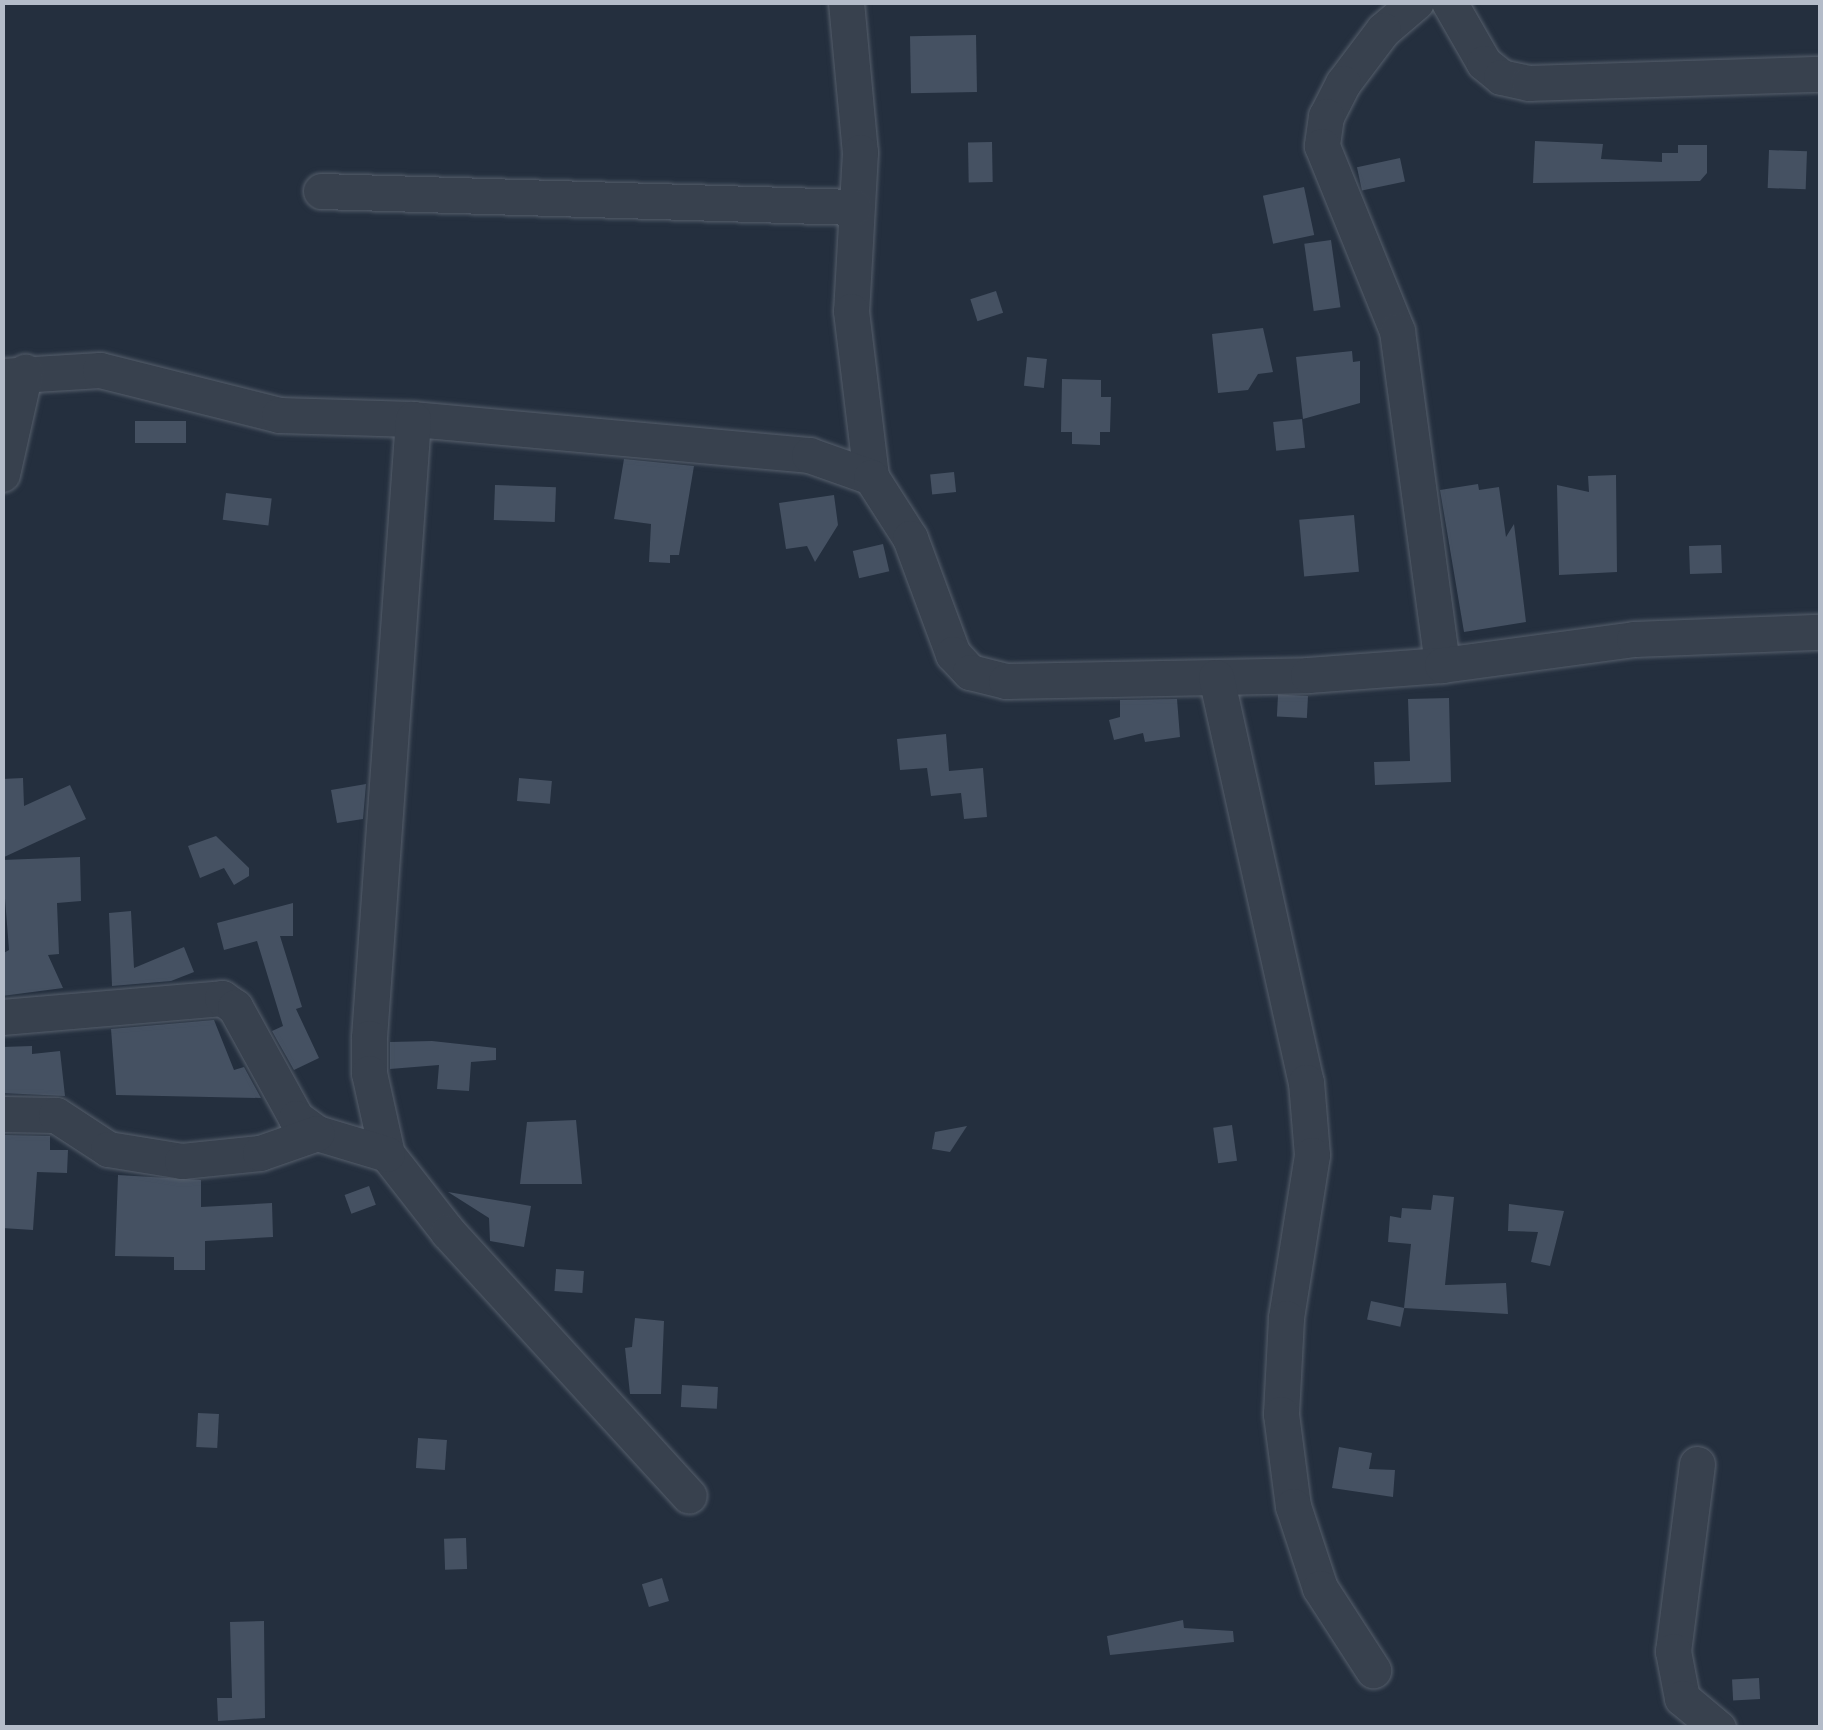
<!DOCTYPE html>
<style>
body{margin:0}
#map{position:relative;width:1823px;height:1730px;overflow:hidden;background:#242f3e;font-family:Signika,sans-serif}
div>[style]{position:absolute}
[style*='--x']{left:calc(var(--x)*1px);top:calc(var(--y)*1px);width:calc(var(--w)*1px);rotate:calc(var(--a)*1deg)}
.building>*{inset:0;background:#455162;transform-origin:0 0}
.roads{filter:drop-shadow(0 0 2px #565f6c) drop-shadow(0 0 2px #565f6c)}
.minor>*{height:35px;margin:-17.5px;padding:0 17.5px;transform-origin:17.5px;border-radius:17.5px;background:#38414e}
span{translate:-50% -50%;white-space:nowrap;text-align:center;line-height:1.15;-webkit-text-stroke:9px #1d2633;paint-order:stroke}
.frame{position:absolute;inset:0;border:5px solid #b4bcc9;pointer-events:none}
</style>
<div id="map">
<div class="building">
<div style="left:976px;top:35px;width:57px;height:66px;rotate:89deg"></div>
<div style="clip-path:polygon(1535px 141px,1603px 144px,1601px 159px,1662px 162px,1662px 153px,1678px 153px,1678px 145px,1707px 145px,1707px 173px,1700px 181px,1533px 183px)"></div>
<div style="left:992px;top:142px;width:40px;height:24px;rotate:89deg"></div>
<div style="left:1769px;top:150px;width:38px;height:38px;rotate:2deg"></div>
<div style="left:1400px;top:158px;width:24px;height:44px;rotate:78deg"></div>
<div style="left:1304px;top:187px;width:49px;height:42px;rotate:78deg"></div>
<div style="left:1331px;top:240px;width:68px;height:27px;rotate:82deg"></div>
<div style="left:996px;top:291px;width:23px;height:27px;rotate:72deg"></div>
<div style="clip-path:polygon(1263px 328px,1273px 372px,1258px 374px,1248px 390px,1218px 393px,1212px 334px)"></div>
<div style="clip-path:polygon(1352px 351px,1353px 362px,1360px 361px,1360px 403px,1303px 419px,1296px 357px)"></div>
<div style="left:1027px;top:357px;width:20px;height:29px;rotate:6deg"></div>
<div style="clip-path:polygon(1062px 379px,1101px 380px,1101px 397px,1111px 397px,1110px 432px,1100px 432px,1100px 445px,1072px 444px,1072px 432px,1061px 432px)"></div>
<div style="left:1302px;top:419px;width:29px;height:29px;rotate:84deg"></div>
<div style="left:135px;top:421px;width:51px;height:22px"></div>
<div style="clip-path:polygon(624px 459px,694px 466px,679px 555px,670px 555px,670px 563px,649px 562px,651px 524px,614px 519px)"></div>
<div style="left:954px;top:472px;width:20px;height:24px;rotate:84deg"></div>
<div style="clip-path:polygon(1616px 475px,1617px 572px,1559px 575px,1557px 485px,1589px 492px,1588px 476px)"></div>
<div style="clip-path:polygon(1478px 484px,1479px 490px,1499px 487px,1506px 537px,1514px 524px,1526px 622px,1464px 632px,1440px 490px)"></div>
<div style="left:495px;top:485px;width:61px;height:35px;rotate:2deg"></div>
<div style="left:226px;top:493px;width:46px;height:27px;rotate:7deg"></div>
<div style="clip-path:polygon(834px 495px,838px 525px,815px 562px,807px 546px,786px 549px,779px 503px)"></div>
<div style="left:1354px;top:515px;width:57px;height:55px;rotate:85deg"></div>
<div style="left:883px;top:544px;width:28px;height:31px;rotate:77deg"></div>
<div style="left:1721px;top:545px;width:28px;height:32px;rotate:88deg"></div>
<div style="left:1308px;top:696px;width:22px;height:30px;rotate:93deg"></div>
<div style="clip-path:polygon(1449px 698px,1451px 782px,1375px 785px,1374px 762px,1410px 761px,1408px 699px)"></div>
<div style="clip-path:polygon(1177px 699px,1180px 737px,1145px 742px,1143px 733px,1114px 740px,1109px 720px,1120px 717px,1120px 700px)"></div>
<div style="clip-path:polygon(946px 734px,949px 771px,983px 768px,987px 817px,964px 819px,961px 793px,931px 796px,927px 768px,900px 770px,897px 739px)"></div>
<div style="clip-path:polygon(23px 778px,24px 806px,70px 785px,86px 819px,2px 858px,2px 779px)"></div>
<div style="left:519px;top:778px;width:33px;height:23px;rotate:5deg"></div>
<div style="clip-path:polygon(366px 784px,363px 819px,337px 823px,331px 790px)"></div>
<div style="clip-path:polygon(216px 836px,249px 868px,249px 876px,234px 885px,224px 868px,200px 878px,188px 846px)"></div>
<div style="clip-path:polygon(80px 857px,81px 901px,57px 903px,59px 954px,48px 955px,63px 988px,2px 996px,2px 954px,9px 950px,2px 860px)"></div>
<div style="clip-path:polygon(293px 903px,293px 936px,280px 936px,302px 1007px,296px 1009px,319px 1058px,294px 1070px,272px 1031px,283px 1026px,257px 941px,224px 950px,217px 923px)"></div>
<div style="clip-path:polygon(131px 911px,134px 968px,184px 947px,194px 972px,171px 981px,112px 986px,109px 913px)"></div>
<div style="clip-path:polygon(214px 1020px,234px 1070px,244px 1067px,261px 1098px,116px 1095px,111px 1029px)"></div>
<div style="clip-path:polygon(432px 1041px,496px 1048px,496px 1060px,471px 1062px,469px 1091px,437px 1089px,439px 1065px,390px 1069px,390px 1042px)"></div>
<div style="clip-path:polygon(32px 1046px,32px 1054px,60px 1051px,65px 1096px,2px 1093px,2px 1047px)"></div>
<div style="clip-path:polygon(576px 1120px,582px 1184px,520px 1184px,527px 1122px)"></div>
<div style="left:1232px;top:1125px;width:36px;height:19px;rotate:82deg"></div>
<div style="clip-path:polygon(967px 1126px,950px 1152px,932px 1149px,935px 1132px)"></div>
<div style="clip-path:polygon(4px 1135px,50px 1136px,50px 1150px,68px 1150px,67px 1173px,37px 1172px,33px 1230px,2px 1228px)"></div>
<div style="clip-path:polygon(118px 1175px,201px 1180px,201px 1207px,272px 1203px,273px 1237px,205px 1241px,205px 1270px,174px 1270px,174px 1257px,115px 1256px)"></div>
<div style="left:369px;top:1186px;width:20px;height:26px;rotate:70deg"></div>
<div style="clip-path:polygon(448px 1192px,531px 1206px,524px 1247px,490px 1241px,489px 1218px)"></div>
<div style="clip-path:polygon(1433px 1195px,1454px 1197px,1445px 1285px,1506px 1283px,1508px 1314px,1404px 1308px,1411px 1244px,1388px 1242px,1390px 1216px,1401px 1218px,1402px 1208px,1431px 1210px)"></div>
<div style="clip-path:polygon(1509px 1204px,1564px 1211px,1550px 1266px,1531px 1262px,1538px 1232px,1508px 1231px)"></div>
<div style="left:556px;top:1269px;width:28px;height:22px;rotate:4deg"></div>
<div style="left:1371px;top:1301px;width:34px;height:19px;rotate:12deg"></div>
<div style="clip-path:polygon(635px 1318px,664px 1321px,661px 1394px,630px 1394px,625px 1348px,632px 1347px)"></div>
<div style="left:682px;top:1385px;width:36px;height:22px;rotate:3deg"></div>
<div style="left:198px;top:1413px;width:21px;height:34px;rotate:3deg"></div>
<div style="left:418px;top:1438px;width:29px;height:30px;rotate:4deg"></div>
<div style="clip-path:polygon(1339px 1447px,1372px 1453px,1369px 1469px,1395px 1470px,1393px 1497px,1332px 1488px)"></div>
<div style="left:466px;top:1538px;width:31px;height:22px;rotate:88deg"></div>
<div style="left:662px;top:1578px;width:24px;height:21px;rotate:73deg"></div>
<div style="clip-path:polygon(1183px 1620px,1184px 1628px,1233px 1631px,1234px 1642px,1110px 1655px,1107px 1636px)"></div>
<div style="clip-path:polygon(264px 1621px,265px 1718px,218px 1721px,217px 1698px,232px 1698px,230px 1622px)"></div>
<div style="left:1759px;top:1678px;width:21px;height:27px;rotate:87deg"></div>
</div>
<div class="roads">
<div class="minor">
<div style="--x:846;--y:2;--w:151;--a:84.7"></div>
<div style="--x:860;--y:152;--w:159;--a:93.2"></div>
<div style="--x:851;--y:311;--w:167;--a:83.1"></div>
<div style="--x:1416;--y:2;--w:43;--a:139.7"></div>
<div style="--x:1383;--y:30;--w:66;--a:127"></div>
<div style="--x:1343;--y:83;--w:37;--a:117"></div>
<div style="--x:1326;--y:116;--w:30;--a:98"></div>
<div style="--x:1322;--y:146;--w:200;--a:67.9"></div>
<div style="--x:1397;--y:331;--w:337;--a:82.3"></div>
<div style="--x:1449;--y:2;--w:70;--a:60.2"></div>
<div style="--x:1484;--y:63;--w:22;--a:39"></div>
<div style="--x:1501;--y:77;--w:29;--a:12"></div>
<div style="--x:1529;--y:83;--w:291;--a:-1.8"></div>
<div style="--x:321;--y:191;--w:533;--a:1.72"></div>
<div style="--x:2;--y:376;--w:98;--a:-3.5"></div>
<div style="--x:100;--y:370;--w:185;--a:14.1"></div>
<div style="--x:279;--y:415;--w:134;--a:1.7"></div>
<div style="--x:413;--y:419;--w:398;--a:5.2"></div>
<div style="--x:809;--y:455;--w:66;--a:19.5"></div>
<div style="--x:871;--y:477;--w:72;--a:57.4"></div>
<div style="--x:910;--y:538;--w:124;--a:69.7"></div>
<div style="--x:953;--y:654;--w:25;--a:47"></div>
<div style="--x:970;--y:672;--w:37;--a:14"></div>
<div style="--x:1006;--y:681;--w:302;--a:-1.1"></div>
<div style="--x:1308;--y:675;--w:134;--a:-4.3"></div>
<div style="--x:1442;--y:665;--w:194;--a:-7.7"></div>
<div style="--x:1634;--y:639;--w:186;--a:-2.2"></div>
<div style="--x:413;--y:419;--w:621;--a:94.07"></div>
<div style="--x:369;--y:1038;--w:35;--a:90"></div>
<div style="--x:369;--y:1073;--w:83;--a:77.5"></div>
<div style="--x:387;--y:1154;--w:99;--a:52"></div>
<div style="--x:448;--y:1232;--w:357;--a:47.6"></div>
<div style="--x:2;--y:474;--w:105;--a:-77.3"></div>
<div style="--x:1216;--y:677;--w:415;--a:77.5"></div>
<div style="--x:1306;--y:1082;--w:73;--a:85.3"></div>
<div style="--x:1312;--y:1155;--w:165;--a:99.1"></div>
<div style="--x:1286;--y:1318;--w:96;--a:93"></div>
<div style="--x:1281;--y:1414;--w:93;--a:82.6"></div>
<div style="--x:1293;--y:1506;--w:86;--a:71.8"></div>
<div style="--x:1320;--y:1588;--w:98;--a:57.1"></div>
<div style="--x:2;--y:1017;--w:221;--a:-4.9"></div>
<div style="--x:222;--y:998;--w:16;--a:35"></div>
<div style="--x:235;--y:1007;--w:127;--a:61.2"></div>
<div style="--x:296;--y:1118;--w:26;--a:36"></div>
<div style="--x:317;--y:1133;--w:73;--a:16.7"></div>
<div style="--x:2;--y:1114;--w:54;--a:1.1"></div>
<div style="--x:56;--y:1115;--w:62;--a:33.2"></div>
<div style="--x:108;--y:1149;--w:75;--a:9.2"></div>
<div style="--x:182;--y:1161;--w:78;--a:-5.9"></div>
<div style="--x:260;--y:1153;--w:60;--a:-19.3"></div>
<div style="--x:1697;--y:1464;--w:189;--a:97.3"></div>
<div style="--x:1673;--y:1651;--w:48;--a:79.2"></div>
<div style="--x:1682;--y:1698;--w:47;--a:39.8"></div>
</div>
</div>
<div class="frame"></div>
</div>
